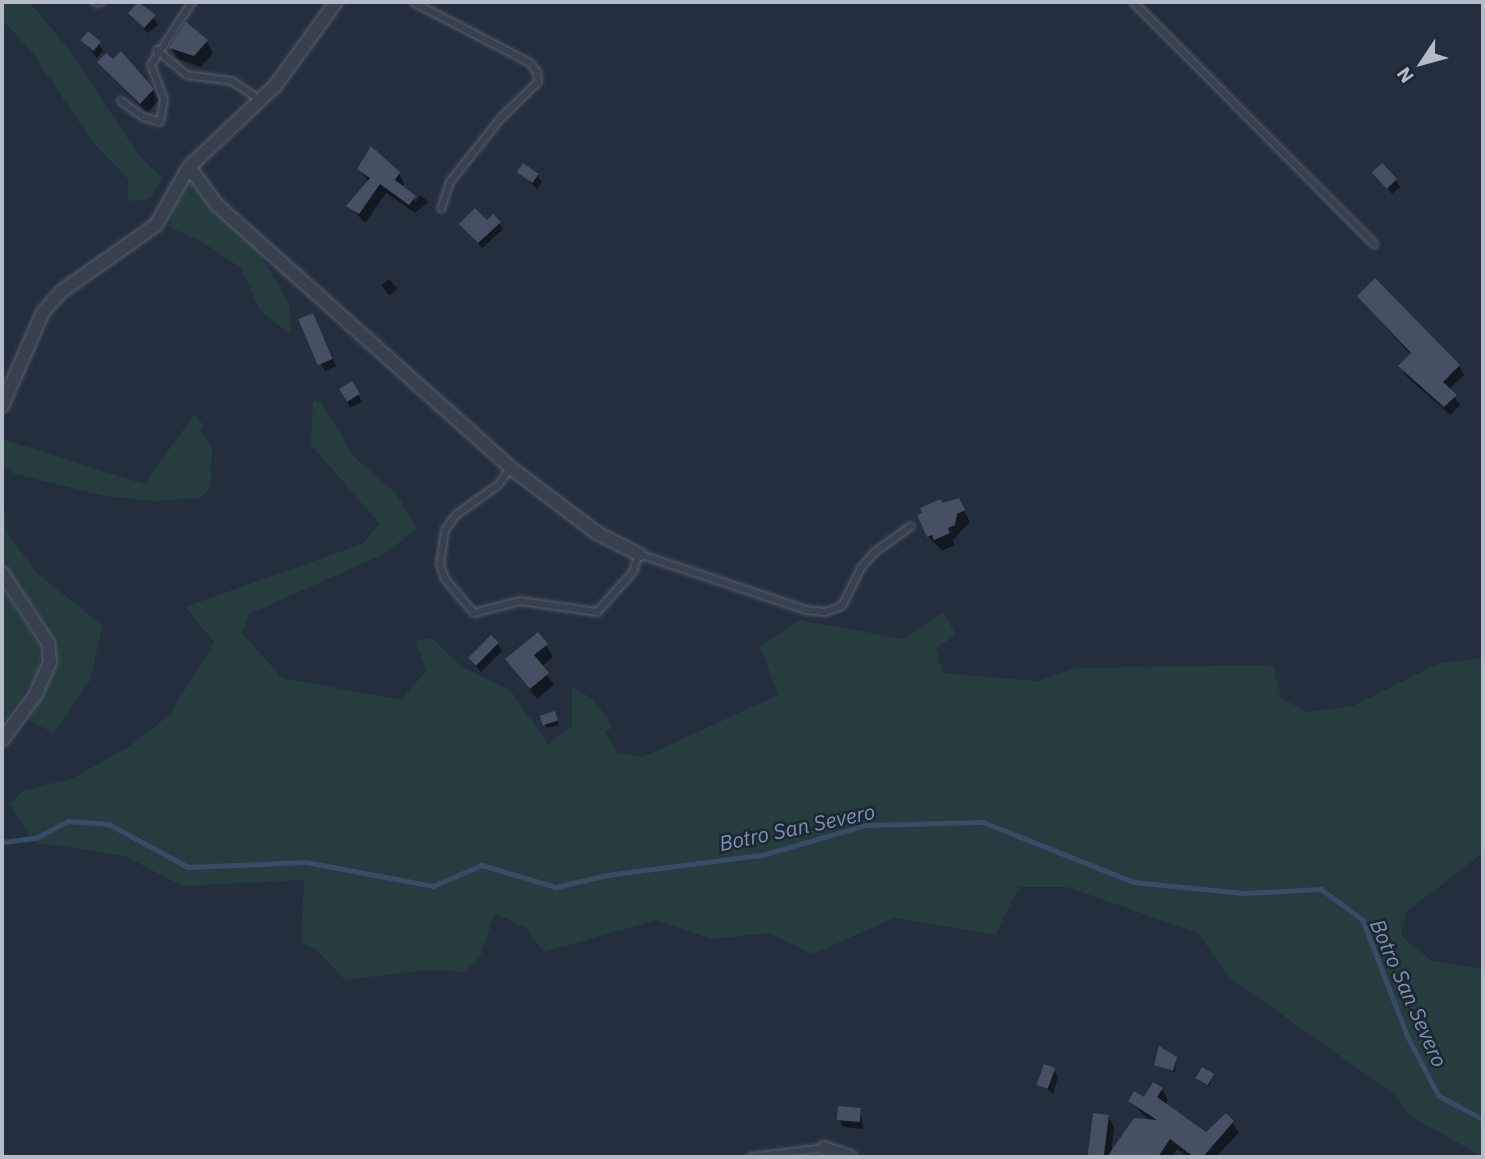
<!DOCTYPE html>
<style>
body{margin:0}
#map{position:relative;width:1485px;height:1159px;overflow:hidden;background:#242f3e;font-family:"IBM Plex Sans",sans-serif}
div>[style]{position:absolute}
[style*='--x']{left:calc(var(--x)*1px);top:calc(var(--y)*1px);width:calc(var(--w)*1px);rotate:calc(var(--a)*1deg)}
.green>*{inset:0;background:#263c3f}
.shadow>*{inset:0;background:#0007;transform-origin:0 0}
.stream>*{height:4.5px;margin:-2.25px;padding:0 2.25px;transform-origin:2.25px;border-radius:2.25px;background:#394c67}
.building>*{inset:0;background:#455162;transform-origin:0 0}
.roads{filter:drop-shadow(0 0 2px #565f6c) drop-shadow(0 0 2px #565f6c)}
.lane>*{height:6px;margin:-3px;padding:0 3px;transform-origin:3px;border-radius:3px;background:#38414e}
.street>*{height:12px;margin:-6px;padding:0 6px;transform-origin:6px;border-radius:6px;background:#38414e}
span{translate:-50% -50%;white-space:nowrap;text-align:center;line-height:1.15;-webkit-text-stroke:5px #1d2633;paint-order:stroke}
.water-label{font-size:21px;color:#7c92b1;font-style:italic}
.frame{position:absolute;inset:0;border:4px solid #b4bcc9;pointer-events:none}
.north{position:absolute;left:1387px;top:28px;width:70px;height:70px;-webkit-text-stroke:5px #1d2633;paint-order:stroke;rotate:234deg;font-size:19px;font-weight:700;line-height:28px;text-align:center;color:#b4bcc9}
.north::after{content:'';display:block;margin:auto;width:24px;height:32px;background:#b4bcc9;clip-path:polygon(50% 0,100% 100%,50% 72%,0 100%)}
</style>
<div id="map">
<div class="green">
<div style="clip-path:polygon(2px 2px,29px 2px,68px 48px,139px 156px,162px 178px,150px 199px,128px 201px,128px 179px,92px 141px,31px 51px,2px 19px)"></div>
<div style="clip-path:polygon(189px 177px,210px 206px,256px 247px,290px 306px,291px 334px,261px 312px,241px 268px,201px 241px,169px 227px,176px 198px)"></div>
<div style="clip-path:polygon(313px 400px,321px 402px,354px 457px,396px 493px,417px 529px,384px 554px,249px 614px,242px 633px,282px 678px,401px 700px,426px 671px,416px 641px,432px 638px,461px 666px,510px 690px,548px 744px,572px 726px,572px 686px,594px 700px,613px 727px,605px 732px,617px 752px,643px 757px,778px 695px,760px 646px,800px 620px,904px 639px,943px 612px,956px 635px,936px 648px,943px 673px,1037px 681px,1077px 668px,1273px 665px,1281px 698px,1307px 712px,1353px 706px,1440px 663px,1483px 658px,1483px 853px,1406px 912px,1401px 936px,1432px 961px,1483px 969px,1483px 1157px,1407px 1114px,1398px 1097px,1229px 977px,1198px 933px,1067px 887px,1019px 887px,995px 935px,894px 918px,813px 954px,768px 933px,711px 939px,656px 920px,544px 952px,526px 928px,495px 913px,480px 957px,465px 972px,426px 970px,345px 980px,316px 949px,301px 943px,304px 880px,182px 886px,125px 856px,33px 842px,10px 804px,23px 791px,73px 778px,128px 747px,168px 716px,205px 658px,214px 642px,185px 607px,362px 544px,380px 524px,311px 445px)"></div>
<div style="clip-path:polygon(194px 415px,204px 425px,200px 431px,212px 447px,211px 487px,200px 498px,152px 501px,105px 496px,15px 474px,2px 464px,2px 439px,144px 484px)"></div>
<div style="clip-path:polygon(2px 491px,7px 532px,37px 573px,102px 625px,91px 679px,54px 733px,26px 719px,51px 675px,56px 648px,44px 622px,2px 562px)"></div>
<div style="clip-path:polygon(2px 589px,38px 645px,40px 661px,39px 672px,2px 725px)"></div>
</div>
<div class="shadow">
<div style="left:140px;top:3px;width:28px;height:14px;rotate:49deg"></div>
<div style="clip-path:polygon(83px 41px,99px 44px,103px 51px,97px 58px)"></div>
<div style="clip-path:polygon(206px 41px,213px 53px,201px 67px,178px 59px,171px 48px)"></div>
<div style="clip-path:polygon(113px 62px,153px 90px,159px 100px,147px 113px,99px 63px)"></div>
<div style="clip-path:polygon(359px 169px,399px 174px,404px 183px,402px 188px,416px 201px,420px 195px,429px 202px,415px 213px,386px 193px,365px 223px,349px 206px,369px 182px)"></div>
<div style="clip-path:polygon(519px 172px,537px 175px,542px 182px,537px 189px)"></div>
<div style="clip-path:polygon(1375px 173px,1396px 180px,1400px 187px,1392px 194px)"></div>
<div style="clip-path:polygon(499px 223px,503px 229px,482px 248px,461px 224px)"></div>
<div style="left:389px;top:279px;width:13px;height:10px;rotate:51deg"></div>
<div style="clip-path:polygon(1359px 297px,1459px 366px,1464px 375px,1449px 389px,1460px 405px,1450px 415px,1405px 375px,1400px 366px,1411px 355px)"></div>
<div style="clip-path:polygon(316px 323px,336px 366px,325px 371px,321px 364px)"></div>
<div style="left:352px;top:383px;width:21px;height:13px;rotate:62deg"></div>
<div style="clip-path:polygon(958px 500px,970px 522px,953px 540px,955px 545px,942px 551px,928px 536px,942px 505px)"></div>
<div style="clip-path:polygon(498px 644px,502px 651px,481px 672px,470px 658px)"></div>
<div style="clip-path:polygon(546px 645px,553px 657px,541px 667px,554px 685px,537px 699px,507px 660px)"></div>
<div style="clip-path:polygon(556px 716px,559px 725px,547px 728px,542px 717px)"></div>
<div style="clip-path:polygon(1176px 1059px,1175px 1073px,1156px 1065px)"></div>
<div style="clip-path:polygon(1053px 1069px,1058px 1077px,1053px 1094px,1040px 1084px)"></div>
<div style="clip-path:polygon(1213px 1075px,1209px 1087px,1197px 1078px)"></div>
<div style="clip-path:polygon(1162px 1089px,1168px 1100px,1165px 1105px,1206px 1134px,1232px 1122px,1239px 1133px,1216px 1157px,1188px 1157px,1177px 1149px,1171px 1157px,1089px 1157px,1094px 1115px,1108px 1116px,1114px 1127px,1111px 1155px,1150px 1121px,1130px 1101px,1145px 1099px)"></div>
<div style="clip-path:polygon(860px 1109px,863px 1129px,843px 1127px,839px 1119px)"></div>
</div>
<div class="stream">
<div style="--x:2;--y:842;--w:34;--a:-7"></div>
<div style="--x:36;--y:838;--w:36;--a:-28"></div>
<div style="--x:68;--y:821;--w:41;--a:4.2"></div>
<div style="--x:109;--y:824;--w:90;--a:28.6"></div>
<div style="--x:188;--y:867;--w:118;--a:-2.4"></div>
<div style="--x:306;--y:862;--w:129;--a:10.7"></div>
<div style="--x:433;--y:886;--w:53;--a:-23.2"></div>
<div style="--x:482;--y:865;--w:77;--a:16.6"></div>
<div style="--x:556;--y:887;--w:52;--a:-13.2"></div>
<div style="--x:607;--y:875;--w:156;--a:-7.4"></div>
<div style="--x:762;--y:855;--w:108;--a:-16.1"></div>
<div style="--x:866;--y:825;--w:117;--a:-1.5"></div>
<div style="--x:983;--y:822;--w:162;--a:21.7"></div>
<div style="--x:1134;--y:882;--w:112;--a:5.7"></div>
<div style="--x:1245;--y:893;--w:76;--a:-3"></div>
<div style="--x:1321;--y:889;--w:52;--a:36.4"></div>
<div style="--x:1363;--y:920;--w:125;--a:69"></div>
<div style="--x:1408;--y:1037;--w:67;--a:62.3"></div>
<div style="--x:1439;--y:1096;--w:50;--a:27.6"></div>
</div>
<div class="building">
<div style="clip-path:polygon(138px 2px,156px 15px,144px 28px,128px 13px)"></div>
<div style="clip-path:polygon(186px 22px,208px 40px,194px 56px,169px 48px)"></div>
<div style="left:88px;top:31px;width:17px;height:12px;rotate:40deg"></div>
<div style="clip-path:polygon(121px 51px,154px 89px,140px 104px,97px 62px,106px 53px,113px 59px)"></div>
<div style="clip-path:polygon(371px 146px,400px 172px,395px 180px,416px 196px,409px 205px,380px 184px,359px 214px,346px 206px,370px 178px,357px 169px)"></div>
<div style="left:523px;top:163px;width:19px;height:11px;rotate:35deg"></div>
<div style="left:1382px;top:163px;width:22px;height:14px;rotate:47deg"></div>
<div style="clip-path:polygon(475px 208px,487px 220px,493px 214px,501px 222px,478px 243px,459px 224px)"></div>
<div style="clip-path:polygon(1375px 278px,1460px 365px,1443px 382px,1457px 395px,1444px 407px,1398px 366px,1411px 353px,1357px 296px)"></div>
<div style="left:313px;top:313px;width:50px;height:16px;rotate:67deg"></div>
<div style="left:352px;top:381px;width:15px;height:15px;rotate:58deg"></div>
<div style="clip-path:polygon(959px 498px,965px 510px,957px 514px,955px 525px,948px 528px,950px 533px,934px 540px,932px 535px,927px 537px,917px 515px,922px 513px,920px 508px,941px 499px,942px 503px)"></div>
<div style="clip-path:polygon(538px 632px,548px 644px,534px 655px,549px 673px,530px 689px,505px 659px)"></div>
<div style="left:491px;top:635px;width:11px;height:32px;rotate:45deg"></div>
<div style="left:555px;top:711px;width:10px;height:16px;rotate:73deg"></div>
<div style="clip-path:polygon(1159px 1046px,1177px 1057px,1173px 1071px,1154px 1065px)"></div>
<div style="left:1044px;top:1064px;width:12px;height:22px;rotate:20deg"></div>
<div style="left:1202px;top:1067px;width:14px;height:13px;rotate:30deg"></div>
<div style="clip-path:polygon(1153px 1082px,1163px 1088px,1157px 1097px,1206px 1132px,1226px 1113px,1234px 1121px,1203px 1157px,1194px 1157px,1170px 1139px,1158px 1157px,1107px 1157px,1134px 1118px,1157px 1120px,1128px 1101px,1134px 1091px,1144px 1097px)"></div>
<div style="left:838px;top:1106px;width:23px;height:14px;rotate:5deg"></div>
<div style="left:1093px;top:1113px;width:16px;height:44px;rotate:7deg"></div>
</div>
<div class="roads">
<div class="lane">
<div style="--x:413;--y:2;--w:132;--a:27.5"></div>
<div style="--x:530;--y:63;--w:11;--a:52"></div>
<div style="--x:537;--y:72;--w:10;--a:84"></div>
<div style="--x:538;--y:82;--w:52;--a:135.8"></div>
<div style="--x:501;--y:118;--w:82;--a:128.6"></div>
<div style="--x:450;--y:182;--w:28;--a:108"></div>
<div style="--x:1133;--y:2;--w:342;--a:45.1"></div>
<div style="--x:96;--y:3;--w:5;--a:-11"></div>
<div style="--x:157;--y:50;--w:39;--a:40"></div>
<div style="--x:187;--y:75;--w:45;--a:7.6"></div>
<div style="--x:232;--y:81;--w:34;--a:34"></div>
<div style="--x:121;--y:101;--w:27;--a:36"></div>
<div style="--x:143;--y:117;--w:18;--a:16"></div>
<div style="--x:160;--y:122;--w:23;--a:-80"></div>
<div style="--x:164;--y:99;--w:36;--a:-111"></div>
<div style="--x:151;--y:65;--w:75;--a:-56.9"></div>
<div style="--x:511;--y:468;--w:21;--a:127"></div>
<div style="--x:498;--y:485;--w:52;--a:144.5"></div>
<div style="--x:456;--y:515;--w:19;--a:126"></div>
<div style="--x:445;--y:530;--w:35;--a:98"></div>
<div style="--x:440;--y:565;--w:15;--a:70"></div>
<div style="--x:445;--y:579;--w:45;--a:49.5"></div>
<div style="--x:474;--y:613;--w:48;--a:-14.6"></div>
<div style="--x:520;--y:601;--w:78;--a:8.1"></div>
<div style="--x:597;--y:612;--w:54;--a:-48"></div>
<div style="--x:633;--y:572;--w:19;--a:-72"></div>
<div style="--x:639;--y:554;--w:176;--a:18.5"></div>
<div style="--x:806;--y:610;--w:19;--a:6"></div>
<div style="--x:825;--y:612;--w:18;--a:-19"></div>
<div style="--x:842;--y:606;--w:42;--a:-63.4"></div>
<div style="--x:861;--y:568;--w:21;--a:-49"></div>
<div style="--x:875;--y:552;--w:44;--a:-35.8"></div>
<div style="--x:751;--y:1157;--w:74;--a:-7"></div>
</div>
<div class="street">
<div style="--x:189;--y:167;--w:47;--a:53.6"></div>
<div style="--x:217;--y:205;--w:394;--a:41.8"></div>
<div style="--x:511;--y:468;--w:108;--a:37.1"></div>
<div style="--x:597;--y:533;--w:47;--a:26.6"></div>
<div style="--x:2;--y:406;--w:103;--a:-66.4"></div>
<div style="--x:43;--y:312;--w:28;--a:-48"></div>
<div style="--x:62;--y:291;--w:115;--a:-35.1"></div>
<div style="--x:156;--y:225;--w:67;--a:-60.4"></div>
<div style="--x:189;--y:167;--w:118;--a:-43.3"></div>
<div style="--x:275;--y:86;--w:104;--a:-54"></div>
<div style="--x:2;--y:573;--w:84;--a:56.7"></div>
<div style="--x:48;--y:643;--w:19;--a:84"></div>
<div style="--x:50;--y:662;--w:35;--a:114"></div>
<div style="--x:36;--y:694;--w:57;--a:126.5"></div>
<div style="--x:824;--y:1148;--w:28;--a:19"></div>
</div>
</div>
<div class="water-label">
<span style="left:797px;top:827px;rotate:-12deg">Botro San Severo</span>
<span style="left:1409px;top:993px;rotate:66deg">Botro San Severo</span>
</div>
<div class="frame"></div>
<div class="north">N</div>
</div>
